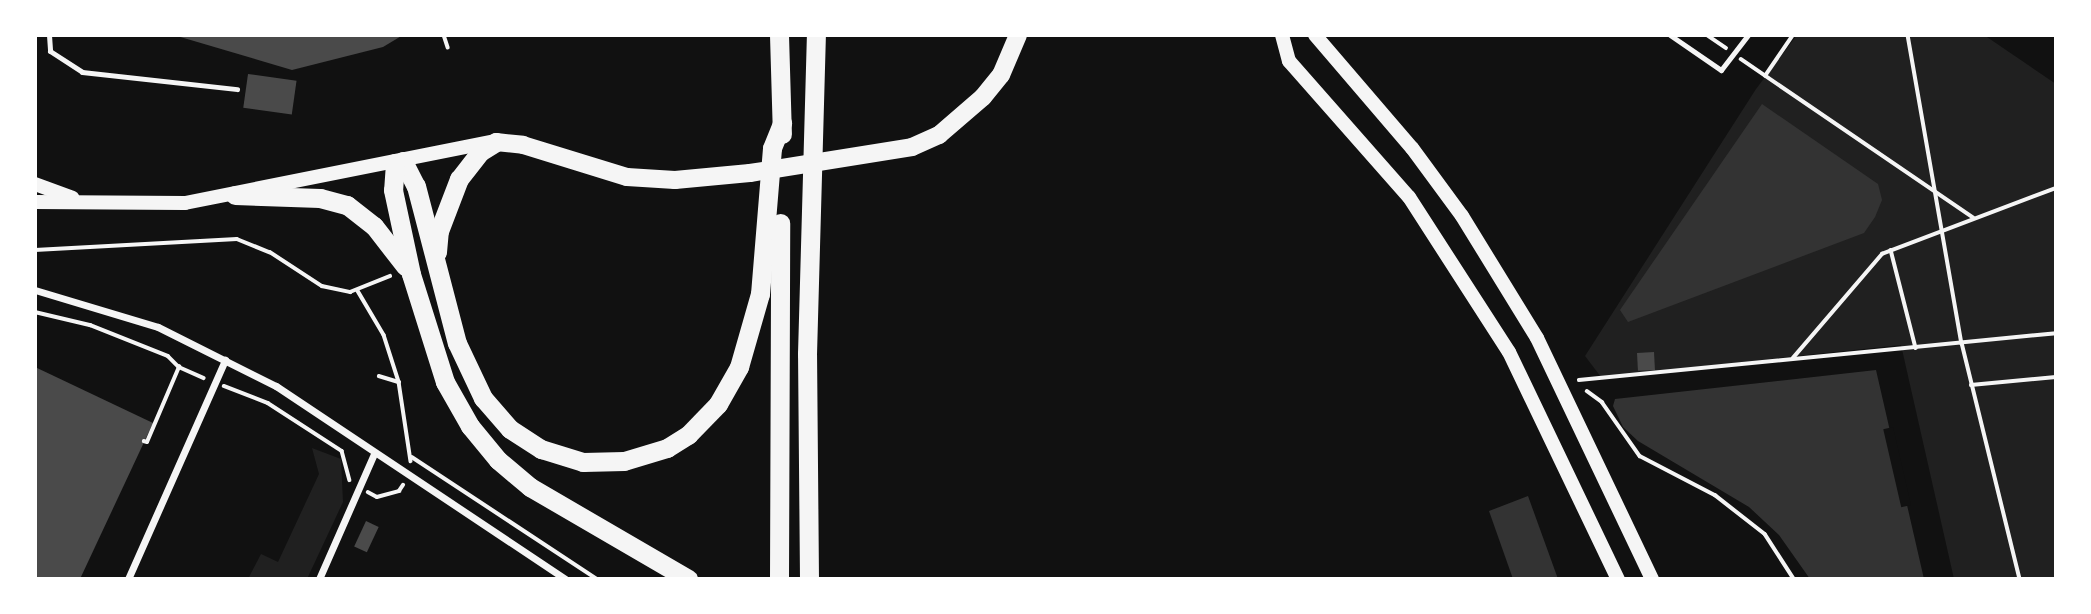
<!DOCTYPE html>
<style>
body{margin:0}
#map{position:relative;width:2091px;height:614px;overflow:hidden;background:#111;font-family:"Fira Sans Condensed",sans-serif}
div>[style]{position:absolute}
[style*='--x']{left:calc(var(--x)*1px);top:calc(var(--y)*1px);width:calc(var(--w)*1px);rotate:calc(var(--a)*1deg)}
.green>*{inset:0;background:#202020}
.water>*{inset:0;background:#333}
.pier>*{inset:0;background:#111;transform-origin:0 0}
.building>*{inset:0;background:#4a4a4a;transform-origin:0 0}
.path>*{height:3.5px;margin:-1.75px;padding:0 1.75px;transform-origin:1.75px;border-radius:1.75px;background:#f5f5f5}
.service>*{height:5px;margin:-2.5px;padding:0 2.5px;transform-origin:2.5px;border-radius:2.5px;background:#f5f5f5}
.minor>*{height:7px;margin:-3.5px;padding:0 3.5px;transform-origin:3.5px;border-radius:3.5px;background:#f5f5f5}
.secondary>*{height:14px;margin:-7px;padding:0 7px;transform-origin:7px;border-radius:7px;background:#f5f5f5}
.primary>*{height:18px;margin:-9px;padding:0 9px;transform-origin:9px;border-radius:9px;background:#f5f5f5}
.motorway>*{height:19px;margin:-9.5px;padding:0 9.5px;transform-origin:9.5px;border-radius:9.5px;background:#f5f5f5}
span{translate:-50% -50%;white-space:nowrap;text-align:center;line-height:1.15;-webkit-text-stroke:5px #fff;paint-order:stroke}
.frame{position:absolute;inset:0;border:37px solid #fff;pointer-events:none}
</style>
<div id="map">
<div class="green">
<div style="clip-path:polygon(1797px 35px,1984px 35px,2056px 84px,2056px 579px,1954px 579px,1901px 345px,1601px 377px,1585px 356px,1756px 89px)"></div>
<div style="clip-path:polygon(312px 448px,341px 459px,343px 502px,307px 579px,248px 579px,261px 554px,278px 562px,319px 474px)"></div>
</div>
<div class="water">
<div style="clip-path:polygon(1762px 104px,1878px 184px,1882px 200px,1875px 217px,1864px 233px,1628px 322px,1620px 310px)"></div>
<div style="clip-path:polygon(1876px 370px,1924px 579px,1810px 579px,1779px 535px,1749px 507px,1638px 441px,1623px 427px,1613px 406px,1615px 399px)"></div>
<div style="clip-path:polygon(1528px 496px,1558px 579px,1513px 579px,1489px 511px)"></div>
</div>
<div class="pier">
<div style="left:1893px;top:427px;width:80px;height:10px;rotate:77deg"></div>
</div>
<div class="building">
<div style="clip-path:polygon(403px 35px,383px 47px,292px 70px,177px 36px)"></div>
<div style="left:248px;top:74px;width:49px;height:34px;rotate:8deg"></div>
<div style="left:1654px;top:352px;width:18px;height:17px;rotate:87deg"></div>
<div style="clip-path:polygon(35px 367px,153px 423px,80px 579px,35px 579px)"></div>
<div style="left:366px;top:521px;width:14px;height:28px;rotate:25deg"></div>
</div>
<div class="path">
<div style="--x:444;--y:35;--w:13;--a:72"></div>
<div style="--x:1707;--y:35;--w:23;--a:34"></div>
<div style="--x:1908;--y:35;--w:313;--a:80.1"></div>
<div style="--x:1962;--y:343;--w:243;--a:76.2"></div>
<div style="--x:1741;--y:59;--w:281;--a:34.3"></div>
<div style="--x:1765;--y:76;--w:50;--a:-55.7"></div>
<div style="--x:35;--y:250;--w:202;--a:-3.1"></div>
<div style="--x:237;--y:239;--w:35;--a:22"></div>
<div style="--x:270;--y:252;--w:62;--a:33.2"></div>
<div style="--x:322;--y:286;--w:29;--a:12"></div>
<div style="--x:350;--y:292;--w:43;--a:-21.8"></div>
<div style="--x:1891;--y:250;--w:101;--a:75.7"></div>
<div style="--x:358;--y:291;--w:51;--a:59.4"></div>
<div style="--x:384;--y:335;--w:49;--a:72.3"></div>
<div style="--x:399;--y:382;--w:80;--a:81.4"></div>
<div style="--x:35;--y:312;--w:57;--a:13.3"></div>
<div style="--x:90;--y:325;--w:84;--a:21.7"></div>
<div style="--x:168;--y:356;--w:16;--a:45"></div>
<div style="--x:179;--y:367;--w:27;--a:24"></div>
<div style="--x:1793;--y:358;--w:137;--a:-49.4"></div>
<div style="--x:1882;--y:254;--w:186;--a:-20.8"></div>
<div style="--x:379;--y:376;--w:21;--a:17"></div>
<div style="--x:1579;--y:380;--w:479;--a:-5.6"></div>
<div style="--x:1971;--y:385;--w:85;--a:-5.4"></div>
<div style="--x:224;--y:386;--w:47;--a:21.1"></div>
<div style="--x:268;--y:403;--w:88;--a:33"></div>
<div style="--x:342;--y:451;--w:30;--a:75"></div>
<div style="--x:1587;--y:391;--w:19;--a:36"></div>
<div style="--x:1602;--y:402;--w:66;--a:54.9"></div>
<div style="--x:1640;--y:456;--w:85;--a:27.5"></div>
<div style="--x:1715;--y:495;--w:63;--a:38"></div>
<div style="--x:1765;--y:534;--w:54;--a:57.2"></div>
<div style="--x:144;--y:441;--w:3;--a:18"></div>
<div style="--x:147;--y:442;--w:82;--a:-66.9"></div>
<div style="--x:412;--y:457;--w:222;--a:33.4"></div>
<div style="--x:368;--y:492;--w:10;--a:29"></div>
<div style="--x:377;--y:497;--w:23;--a:-15"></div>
<div style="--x:399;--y:491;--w:7;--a:-56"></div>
</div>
<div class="service">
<div style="--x:49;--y:35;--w:16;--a:86"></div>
<div style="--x:50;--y:51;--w:38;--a:33"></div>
<div style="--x:82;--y:72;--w:156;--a:6.3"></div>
<div style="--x:1670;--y:35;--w:62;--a:34.5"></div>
<div style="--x:1721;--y:70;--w:44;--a:-52.4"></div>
</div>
<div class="minor">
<div style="--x:35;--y:290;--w:128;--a:16.7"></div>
<div style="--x:158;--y:327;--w:132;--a:26.6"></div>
<div style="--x:276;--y:386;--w:348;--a:33.7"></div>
<div style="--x:128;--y:579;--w:240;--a:-66.1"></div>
<div style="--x:319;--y:579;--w:137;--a:-66.3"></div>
</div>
<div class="secondary">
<div style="--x:1282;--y:35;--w:27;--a:75"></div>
<div style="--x:1289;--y:61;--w:181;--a:48.6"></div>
<div style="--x:1409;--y:197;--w:184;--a:57.2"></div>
<div style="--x:1509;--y:352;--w:252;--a:64.4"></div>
<div style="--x:1315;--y:35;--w:149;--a:49.4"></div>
<div style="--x:1412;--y:148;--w:84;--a:53.7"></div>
<div style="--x:1462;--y:216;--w:143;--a:58.4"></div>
<div style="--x:1537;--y:338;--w:267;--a:64.5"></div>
<div style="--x:35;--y:184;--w:40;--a:20.2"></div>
<div style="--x:35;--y:202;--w:150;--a:0.4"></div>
<div style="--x:185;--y:203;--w:312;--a:-11.3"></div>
</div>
<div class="primary">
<div style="--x:496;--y:142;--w:27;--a:6"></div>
<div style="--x:523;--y:145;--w:109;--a:17.1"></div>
<div style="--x:627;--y:177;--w:48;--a:3.6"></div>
<div style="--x:675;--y:180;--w:75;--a:-5.3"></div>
<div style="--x:750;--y:173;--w:164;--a:-9.1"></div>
<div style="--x:912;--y:147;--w:30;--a:-24"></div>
<div style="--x:939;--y:135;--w:58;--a:-40.8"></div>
<div style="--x:983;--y:97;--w:28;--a:-51"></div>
<div style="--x:1001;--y:75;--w:43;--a:-67"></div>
</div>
<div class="motorway">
<div style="--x:779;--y:35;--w:99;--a:88.3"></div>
<div style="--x:403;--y:161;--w:28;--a:63"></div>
<div style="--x:416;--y:186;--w:162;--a:75.4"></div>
<div style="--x:457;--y:343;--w:61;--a:64.7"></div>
<div style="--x:483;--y:398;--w:41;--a:48.9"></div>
<div style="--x:510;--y:429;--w:37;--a:33"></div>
<div style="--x:541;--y:449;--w:44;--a:17.2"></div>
<div style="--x:583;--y:462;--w:41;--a:-1.4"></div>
<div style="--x:624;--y:461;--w:45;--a:-16.8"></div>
<div style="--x:667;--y:448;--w:25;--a:-32"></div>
<div style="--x:688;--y:435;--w:43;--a:-45.9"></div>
<div style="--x:718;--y:404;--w:43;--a:-60.4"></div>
<div style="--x:739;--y:367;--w:76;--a:-74"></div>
<div style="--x:760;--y:294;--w:146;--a:-85.3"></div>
<div style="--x:772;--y:148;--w:27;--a:-68"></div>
<div style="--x:395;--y:163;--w:27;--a:94"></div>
<div style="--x:393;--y:190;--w:86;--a:77.9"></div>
<div style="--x:411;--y:274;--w:113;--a:72.5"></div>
<div style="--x:445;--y:382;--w:51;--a:60.4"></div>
<div style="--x:470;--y:426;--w:44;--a:50.5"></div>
<div style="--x:498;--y:460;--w:42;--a:40.2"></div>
<div style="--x:530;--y:487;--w:183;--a:30.2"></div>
<div style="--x:235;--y:195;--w:85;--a:2"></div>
<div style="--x:320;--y:198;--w:28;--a:15"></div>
<div style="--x:347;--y:205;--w:34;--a:38"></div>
<div style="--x:374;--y:226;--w:51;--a:52.2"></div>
<div style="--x:437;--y:252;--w:21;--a:-85"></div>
<div style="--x:439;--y:231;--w:56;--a:-69"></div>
<div style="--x:459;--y:179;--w:34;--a:-52"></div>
<div style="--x:480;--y:152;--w:19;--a:-32"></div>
<div style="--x:779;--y:579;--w:356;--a:-89.8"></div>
<div style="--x:809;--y:579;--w:225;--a:-90.5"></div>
<div style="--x:807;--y:354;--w:319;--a:-88.4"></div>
</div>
<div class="frame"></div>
</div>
